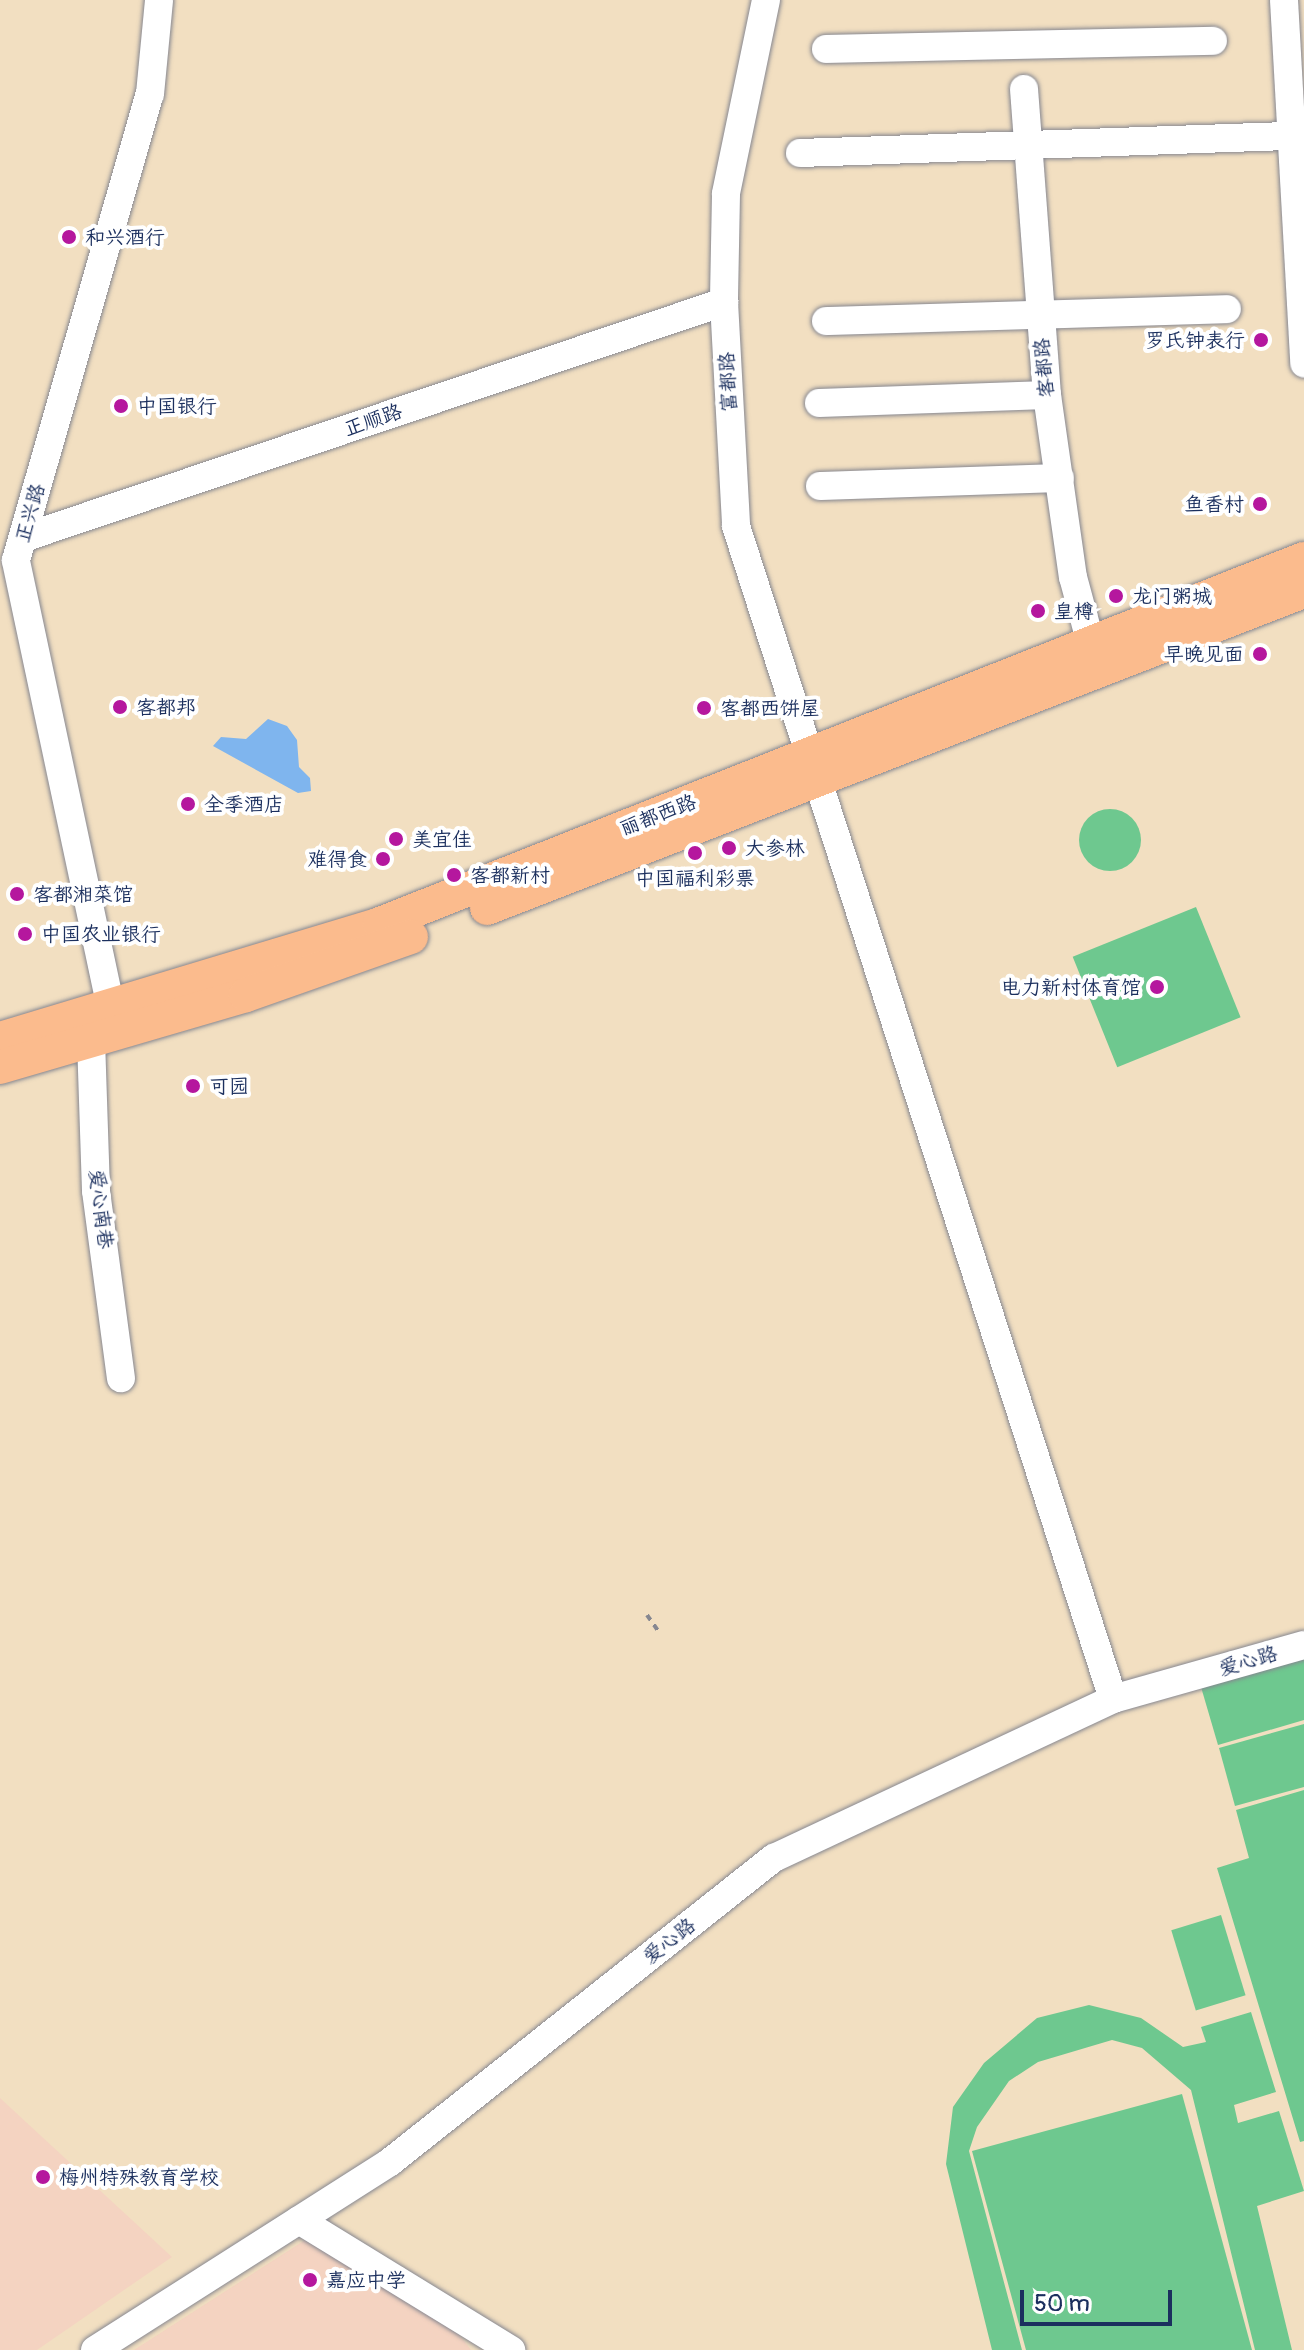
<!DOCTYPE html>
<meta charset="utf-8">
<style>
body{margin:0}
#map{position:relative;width:1304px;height:2350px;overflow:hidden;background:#f2dfc1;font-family:Pangolin,"LXGW WenKai TC",sans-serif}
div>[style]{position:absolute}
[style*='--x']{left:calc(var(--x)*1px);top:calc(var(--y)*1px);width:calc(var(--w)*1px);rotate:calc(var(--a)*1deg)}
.built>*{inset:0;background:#f4d3c1}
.green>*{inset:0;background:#6ec88f;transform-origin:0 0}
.round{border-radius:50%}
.water>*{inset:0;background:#7fb5ee}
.path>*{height:4px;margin-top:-2px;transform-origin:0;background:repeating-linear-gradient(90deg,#868790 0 6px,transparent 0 12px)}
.roads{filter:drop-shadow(0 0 2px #868790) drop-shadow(0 0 2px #868790)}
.minor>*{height:28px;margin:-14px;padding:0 14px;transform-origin:14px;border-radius:14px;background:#fff}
.major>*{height:34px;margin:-17px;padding:0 17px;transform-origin:17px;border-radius:17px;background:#fbbb8d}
.dots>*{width:22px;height:22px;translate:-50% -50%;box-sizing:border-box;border:4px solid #fff;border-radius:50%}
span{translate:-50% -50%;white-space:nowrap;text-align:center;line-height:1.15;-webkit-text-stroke:8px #fff;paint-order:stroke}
.poi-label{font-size:20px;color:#1b2f5e}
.left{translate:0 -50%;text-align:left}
.right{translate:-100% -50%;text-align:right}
.street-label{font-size:20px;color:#1b2f5e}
.scale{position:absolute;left:1020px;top:2290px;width:152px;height:36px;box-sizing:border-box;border:4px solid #1b2f5e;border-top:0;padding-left:10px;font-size:24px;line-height:28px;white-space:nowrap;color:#1b2f5e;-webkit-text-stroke:6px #fff;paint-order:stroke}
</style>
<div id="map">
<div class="built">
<div style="clip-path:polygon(0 2098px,172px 2257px,37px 2350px,0 2350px)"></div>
<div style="clip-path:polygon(305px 2240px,448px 2320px,471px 2350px,134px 2350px)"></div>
</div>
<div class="green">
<div class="round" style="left:1079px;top:809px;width:62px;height:62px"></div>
<div style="left:1196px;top:907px;width:119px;height:133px;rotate:68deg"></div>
<div style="clip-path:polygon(1304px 1657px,1304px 1720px,1218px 1745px,1201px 1687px)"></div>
<div style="clip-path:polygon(1304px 1724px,1304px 1787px,1235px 1806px,1219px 1748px)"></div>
<div style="clip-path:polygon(1304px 1790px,1304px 2141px,1300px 2142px,1217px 1868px,1249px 1858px,1236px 1810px)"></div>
<div style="left:1221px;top:1915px;width:84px;height:52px;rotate:73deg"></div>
<div style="clip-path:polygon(1089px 2005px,1141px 2018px,1183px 2047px,1206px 2042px,1201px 2027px,1251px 2012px,1276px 2092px,1234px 2105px,1238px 2123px,1279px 2111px,1304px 2191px,1257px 2206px,1292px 2350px,1255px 2350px,1191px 2090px,1142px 2048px,1112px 2040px,1038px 2062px,1009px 2081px,977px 2127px,969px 2151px,1022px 2350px,992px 2350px,946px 2164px,953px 2107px,984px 2063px,1037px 2018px)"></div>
<div style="clip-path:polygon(1182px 2094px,1252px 2350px,1026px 2350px,972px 2151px)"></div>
</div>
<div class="water">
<div style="clip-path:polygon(268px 719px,287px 726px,297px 740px,299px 767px,310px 778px,311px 791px,298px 793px,213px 746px,221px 737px,246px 739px)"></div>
</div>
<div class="path">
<div style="--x:647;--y:1615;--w:21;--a:55"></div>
</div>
<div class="roads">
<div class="minor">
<div style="--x:766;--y:0;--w:198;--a:101.7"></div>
<div style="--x:726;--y:194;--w:108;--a:91.1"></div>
<div style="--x:724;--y:302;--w:224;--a:86.9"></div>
<div style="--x:736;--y:526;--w:1232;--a:72.18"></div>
<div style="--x:1284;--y:0;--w:364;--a:86.8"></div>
<div style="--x:826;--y:49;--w:387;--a:-1.2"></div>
<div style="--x:1024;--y:89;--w:307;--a:85.7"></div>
<div style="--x:1047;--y:395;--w:184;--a:81.9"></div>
<div style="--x:1073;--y:577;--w:69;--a:75"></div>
<div style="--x:800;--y:153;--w:493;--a:-2"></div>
<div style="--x:826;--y:321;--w:401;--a:-1.7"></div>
<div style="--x:819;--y:403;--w:228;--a:-2"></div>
<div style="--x:820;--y:486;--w:240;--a:-1.9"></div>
<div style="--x:23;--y:538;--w:740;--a:-18.61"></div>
<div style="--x:115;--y:1027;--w:477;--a:-102"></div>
<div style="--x:16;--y:560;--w:485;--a:-74"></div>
<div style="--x:150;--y:94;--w:94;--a:-84.5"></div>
<div style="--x:91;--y:1040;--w:151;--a:88.1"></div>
<div style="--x:96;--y:1191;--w:189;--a:82.4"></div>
<div style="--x:299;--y:2220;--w:249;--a:31.5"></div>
<div style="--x:95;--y:2350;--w:350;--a:-32.5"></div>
<div style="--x:390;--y:2162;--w:490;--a:-38.4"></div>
<div style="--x:774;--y:1858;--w:374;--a:-25.1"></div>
<div style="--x:1113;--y:1699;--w:198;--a:-15.8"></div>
</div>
<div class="major">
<div style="--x:487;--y:908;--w:876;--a:-21.21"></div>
<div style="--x:0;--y:1039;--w:397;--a:-16.8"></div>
<div style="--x:380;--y:924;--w:993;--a:-21.56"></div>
<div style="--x:0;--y:1067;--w:256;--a:-16.3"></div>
<div style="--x:246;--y:995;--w:175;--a:-19.4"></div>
</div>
</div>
<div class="dots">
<div style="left:69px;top:237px;background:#b5179e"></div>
<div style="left:1261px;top:340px;background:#b5179e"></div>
<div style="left:121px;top:406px;background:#b5179e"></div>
<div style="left:1260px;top:504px;background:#b5179e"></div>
<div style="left:1116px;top:596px;background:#b5179e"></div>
<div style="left:1038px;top:611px;background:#b5179e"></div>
<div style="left:1260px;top:654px;background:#b5179e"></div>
<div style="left:120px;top:707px;background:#b5179e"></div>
<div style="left:704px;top:708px;background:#b5179e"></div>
<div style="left:188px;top:804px;background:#b5179e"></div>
<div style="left:396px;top:839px;background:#b5179e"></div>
<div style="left:729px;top:848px;background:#b5179e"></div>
<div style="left:695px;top:853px;background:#b5179e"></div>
<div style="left:383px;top:859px;background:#b5179e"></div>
<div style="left:454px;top:875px;background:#b5179e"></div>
<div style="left:17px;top:894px;background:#b5179e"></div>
<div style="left:25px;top:934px;background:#b5179e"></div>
<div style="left:1157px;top:987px;background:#b5179e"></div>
<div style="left:193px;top:1086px;background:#b5179e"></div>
<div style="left:43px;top:2177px;background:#b5179e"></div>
<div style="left:310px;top:2280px;background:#b5179e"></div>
</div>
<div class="poi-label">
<span class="left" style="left:85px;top:237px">和兴酒行</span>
<span class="right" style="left:1245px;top:340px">罗氏钟表行</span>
<span class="left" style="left:137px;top:406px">中国银行</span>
<span class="right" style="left:1244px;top:504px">鱼香村</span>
<span class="left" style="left:1132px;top:596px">龙门粥城</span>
<span class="left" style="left:1054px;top:611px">皇樽</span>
<span class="right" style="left:1244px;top:654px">早晚见面</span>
<span class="left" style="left:136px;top:707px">客都邦</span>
<span class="left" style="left:720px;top:708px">客都西饼屋</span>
<span class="left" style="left:204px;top:804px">全季酒店</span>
<span class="left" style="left:412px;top:839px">美宜佳</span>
<span class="left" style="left:745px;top:848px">大参林</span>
<span class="right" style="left:367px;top:859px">难得食</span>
<span class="left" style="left:470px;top:875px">客都新村</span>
<span style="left:695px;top:878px">中国福利彩票</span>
<span class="left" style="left:33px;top:894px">客都湘菜馆</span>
<span class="left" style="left:41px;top:934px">中国农业银行</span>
<span class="right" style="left:1141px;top:987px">电力新村体育馆</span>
<span class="left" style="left:209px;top:1086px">可园</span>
<span class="left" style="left:59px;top:2177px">梅州特殊教育学校</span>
<span class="left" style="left:326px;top:2280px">嘉应中学</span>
</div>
<div class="street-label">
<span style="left:1044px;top:368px;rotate:-95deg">客都路</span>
<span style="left:728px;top:382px;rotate:-93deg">富都路</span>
<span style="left:373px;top:420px;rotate:-19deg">正顺路</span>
<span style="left:30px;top:513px;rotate:-74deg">正兴路</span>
<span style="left:658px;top:815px;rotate:-21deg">丽都西路</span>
<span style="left:101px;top:1209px;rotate:83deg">爱心南巷</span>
<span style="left:1248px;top:1661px;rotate:-16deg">爱心路</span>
<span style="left:669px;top:1941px;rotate:-38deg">爱心路</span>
</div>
<div class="scale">50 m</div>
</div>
